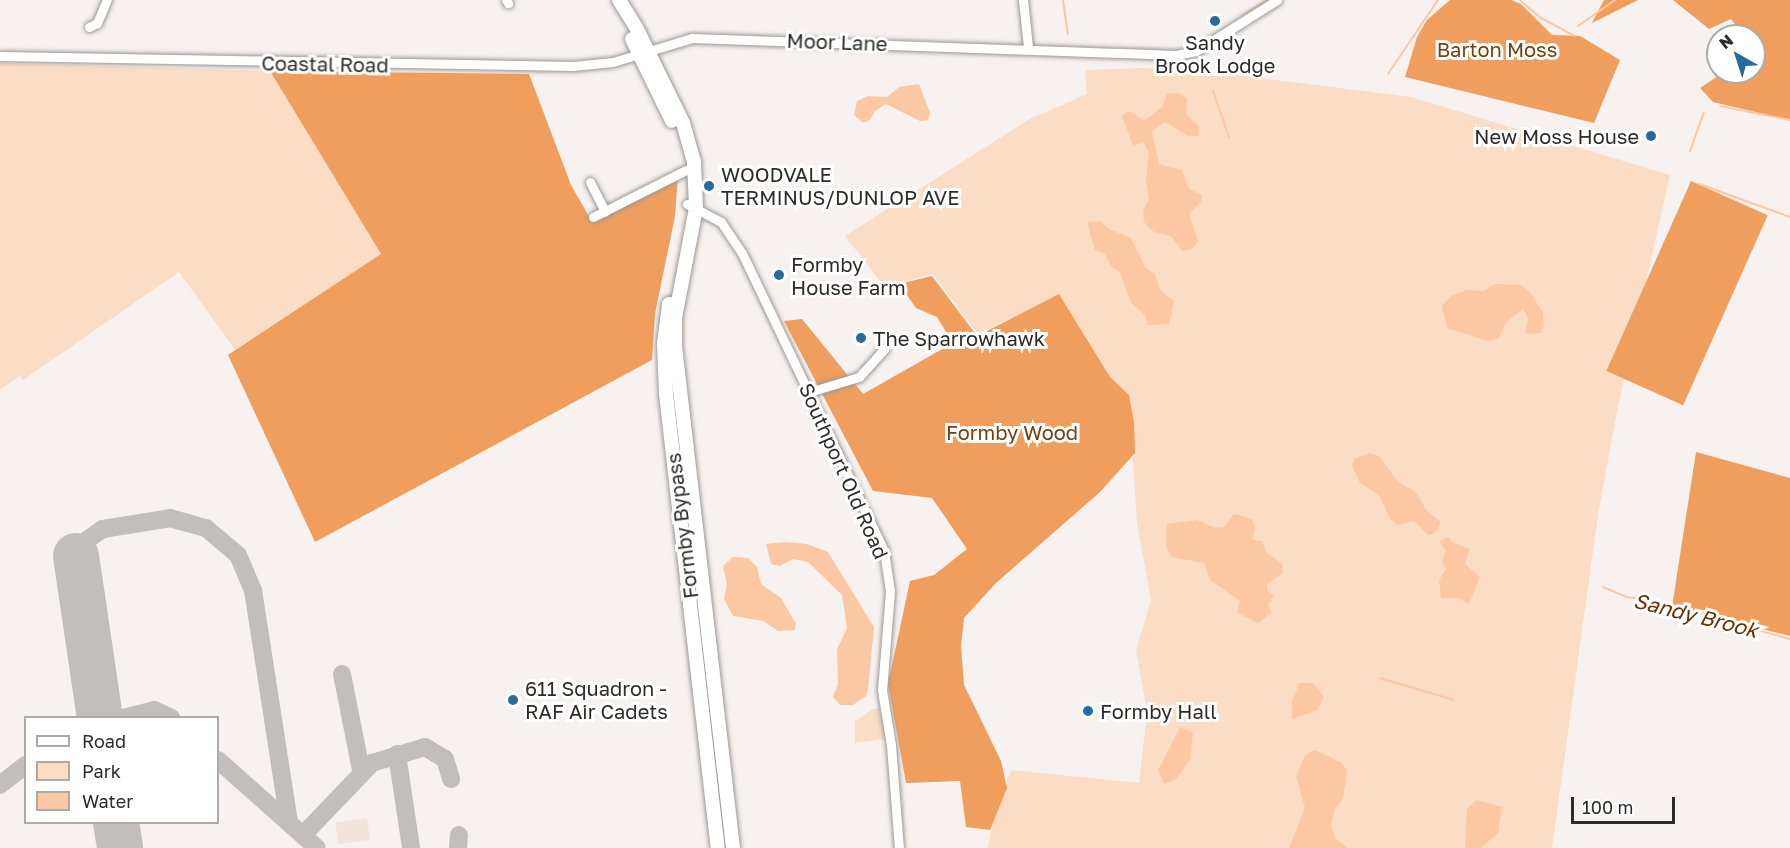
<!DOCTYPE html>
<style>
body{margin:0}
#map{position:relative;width:1790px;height:848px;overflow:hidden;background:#f7f2ef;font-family:"Golos Text",sans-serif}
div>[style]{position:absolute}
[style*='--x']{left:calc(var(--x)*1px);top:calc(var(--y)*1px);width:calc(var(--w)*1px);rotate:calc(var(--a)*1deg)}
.built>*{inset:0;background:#f1e5de;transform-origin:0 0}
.green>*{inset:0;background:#fbdcc5}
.forest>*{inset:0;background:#f09e5d;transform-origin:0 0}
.water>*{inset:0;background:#fbc8a3}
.stream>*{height:2px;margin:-1px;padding:0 1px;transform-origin:1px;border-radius:1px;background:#fbc8a3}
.taxiway>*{height:18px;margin:-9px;padding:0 9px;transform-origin:9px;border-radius:9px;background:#c2bebc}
.runway>*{height:46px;margin:-23px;padding:0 23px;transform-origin:23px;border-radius:23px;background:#c2bebc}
.roads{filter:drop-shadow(0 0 2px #9c9895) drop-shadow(0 0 2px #9c9895)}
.minor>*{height:9px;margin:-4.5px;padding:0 4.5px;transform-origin:4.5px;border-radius:4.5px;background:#fff}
.highway>*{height:14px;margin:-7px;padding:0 7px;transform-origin:7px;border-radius:7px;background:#fff}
.dots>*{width:16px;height:16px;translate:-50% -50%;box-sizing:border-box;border:3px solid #fff;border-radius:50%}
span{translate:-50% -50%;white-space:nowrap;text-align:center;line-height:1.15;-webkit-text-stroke:6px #fff;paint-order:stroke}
.street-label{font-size:20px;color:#2d2c2b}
.poi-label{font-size:20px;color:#2d2c2b}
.right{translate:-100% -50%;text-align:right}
.left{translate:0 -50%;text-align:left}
.park-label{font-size:20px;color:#74400e}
.water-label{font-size:21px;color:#673400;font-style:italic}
.legend{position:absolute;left:24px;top:716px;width:195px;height:108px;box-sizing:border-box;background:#fff;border:2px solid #ababaa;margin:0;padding:8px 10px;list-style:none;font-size:18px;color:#2d2c2b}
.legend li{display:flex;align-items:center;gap:12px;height:30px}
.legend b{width:30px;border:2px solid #ababaa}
.north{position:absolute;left:1706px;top:24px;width:60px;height:60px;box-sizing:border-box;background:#fff;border:2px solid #ababaa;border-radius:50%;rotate:321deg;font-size:16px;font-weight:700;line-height:24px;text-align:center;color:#2d2c2b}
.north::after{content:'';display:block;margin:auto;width:21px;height:27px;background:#266ba0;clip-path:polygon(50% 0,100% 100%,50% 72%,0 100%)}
.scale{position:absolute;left:1571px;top:797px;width:104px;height:27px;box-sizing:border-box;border:3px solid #2d2c2b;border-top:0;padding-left:8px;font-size:18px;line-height:21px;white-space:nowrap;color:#2d2c2b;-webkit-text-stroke:4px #fff;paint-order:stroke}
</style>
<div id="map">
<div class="built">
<div style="left:367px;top:818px;width:22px;height:32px;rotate:82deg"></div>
</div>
<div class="green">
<div style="clip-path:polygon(0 63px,270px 71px,381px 254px,235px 350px,179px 272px,23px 380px,20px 376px,0 390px)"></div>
<div style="clip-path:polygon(1141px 68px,1196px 70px,1411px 97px,1670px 175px,1617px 411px,1598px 515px,1552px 848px,988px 848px,995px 806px,1012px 770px,1139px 783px,1147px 712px,1136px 650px,1151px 600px,1137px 523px,1129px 395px,1110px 377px,1059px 294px,978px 334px,933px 274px,885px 287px,845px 236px,1030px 119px,1087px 94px,1085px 70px)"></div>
<div style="clip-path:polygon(880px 708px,884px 739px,855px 743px,855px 722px,871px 710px)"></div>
</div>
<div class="forest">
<div style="clip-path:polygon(1450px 0,1511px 0,1521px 4px,1552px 35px,1580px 36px,1620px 60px,1594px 123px,1405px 77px,1417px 37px,1427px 20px)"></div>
<div style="clip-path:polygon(1604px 0,1638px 0,1592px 23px)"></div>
<div style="clip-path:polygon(1673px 0,1790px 0,1790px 120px,1713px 102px,1700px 88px,1724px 72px,1754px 72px,1754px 36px,1744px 36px,1731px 19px,1709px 29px)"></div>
<div style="clip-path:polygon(270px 71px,529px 74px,571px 185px,591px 220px,678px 176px,675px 216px,655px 314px,652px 360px,315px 542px,228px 355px,381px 254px)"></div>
<div style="left:1691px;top:181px;width:84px;height:208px;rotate:24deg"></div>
<div style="clip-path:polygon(932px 276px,977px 336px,1059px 294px,1110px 377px,1129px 395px,1134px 422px,1135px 453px,1100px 492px,996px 583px,964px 618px,961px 646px,964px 685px,1001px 761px,1007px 788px,990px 830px,966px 827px,960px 781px,906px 783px,888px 684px,910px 581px,934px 575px,967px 549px,932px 498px,873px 491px,784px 321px,802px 319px,863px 394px,953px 343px,937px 317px,916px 308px,899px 284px)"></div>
<div style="clip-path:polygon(1696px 452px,1790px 478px,1790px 636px,1672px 607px)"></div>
</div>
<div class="water">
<div style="clip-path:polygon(919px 84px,930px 113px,928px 120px,920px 121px,886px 104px,875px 111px,870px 120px,863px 123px,854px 115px,857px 101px,868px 96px,887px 97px,899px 87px)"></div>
<div style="clip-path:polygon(1178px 93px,1187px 98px,1186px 114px,1199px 126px,1198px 136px,1188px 136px,1165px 122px,1152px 131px,1159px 164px,1182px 170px,1189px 189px,1202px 195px,1201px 202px,1189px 213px,1198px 241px,1192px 249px,1182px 251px,1171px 236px,1154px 232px,1144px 222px,1143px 211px,1149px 199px,1146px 179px,1149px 153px,1144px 143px,1133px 145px,1122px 116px,1129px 111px,1144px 121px,1162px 107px,1167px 94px)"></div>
<div style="clip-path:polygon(1100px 221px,1109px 229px,1131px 238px,1145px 267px,1155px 274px,1160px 290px,1174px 301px,1169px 324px,1148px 325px,1144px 314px,1132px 304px,1119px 271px,1111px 267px,1105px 254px,1095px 250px,1087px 222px)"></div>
<div style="clip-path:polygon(1496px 284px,1520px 285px,1528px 290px,1543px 312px,1544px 327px,1540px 333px,1525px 334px,1528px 319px,1523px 308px,1506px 323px,1499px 338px,1488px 341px,1447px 328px,1442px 306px,1451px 296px,1467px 290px,1483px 291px)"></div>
<div style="clip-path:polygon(1370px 453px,1379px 456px,1397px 481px,1416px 492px,1426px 510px,1441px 522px,1434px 534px,1428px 535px,1414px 521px,1398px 525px,1390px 519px,1379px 495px,1360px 483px,1352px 466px,1354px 459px)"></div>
<div style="clip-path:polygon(1234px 514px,1252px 519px,1255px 527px,1252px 540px,1262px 541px,1266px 552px,1282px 564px,1283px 573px,1267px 584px,1267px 590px,1274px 596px,1268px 604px,1271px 613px,1258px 623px,1237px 613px,1240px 601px,1211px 581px,1204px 563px,1172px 557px,1166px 547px,1167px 524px,1197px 520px,1215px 528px,1224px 527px)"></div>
<div style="clip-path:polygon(1449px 537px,1453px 543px,1470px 549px,1465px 564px,1480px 577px,1469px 604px,1458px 598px,1441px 598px,1439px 580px,1446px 569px,1442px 561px,1446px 550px,1439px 542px)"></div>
<div style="clip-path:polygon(786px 542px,807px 544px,828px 552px,874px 627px,868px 689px,866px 696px,853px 705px,840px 705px,833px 697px,838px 684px,837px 649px,847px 628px,842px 595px,808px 562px,793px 559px,780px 566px,771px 564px,766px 544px)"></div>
<div style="clip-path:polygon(733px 557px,748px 558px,757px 567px,761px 584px,781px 598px,796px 624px,795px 630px,778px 631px,763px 621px,733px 616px,724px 599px,727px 584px,723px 566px)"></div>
<div style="clip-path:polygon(1300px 683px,1313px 683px,1324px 697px,1317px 710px,1292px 719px,1292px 701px)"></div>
<div style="clip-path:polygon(1180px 727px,1193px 733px,1190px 760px,1176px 779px,1164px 784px,1158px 770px)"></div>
<div style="clip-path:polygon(1315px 750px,1342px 763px,1347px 771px,1343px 799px,1335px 808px,1331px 825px,1335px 838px,1348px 848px,1289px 848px,1305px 808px,1296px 776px,1305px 755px)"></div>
<div style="clip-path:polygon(1476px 800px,1502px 807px,1498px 833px,1481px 848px,1465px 848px,1467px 809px)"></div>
</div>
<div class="stream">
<div style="--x:1063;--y:0;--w:34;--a:82"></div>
<div style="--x:1520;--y:0;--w:28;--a:41"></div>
<div style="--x:1541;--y:18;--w:38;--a:28"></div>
<div style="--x:1242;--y:15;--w:30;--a:-30"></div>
<div style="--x:1578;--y:26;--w:45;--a:-35.1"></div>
<div style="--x:1388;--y:74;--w:89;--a:-56"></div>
<div style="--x:1213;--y:91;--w:49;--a:70.8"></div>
<div style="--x:1720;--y:106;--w:71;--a:11.3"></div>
<div style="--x:1690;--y:151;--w:41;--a:-70.3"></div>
<div style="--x:1699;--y:184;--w:97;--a:19.9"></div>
<div style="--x:1603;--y:587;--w:25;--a:23"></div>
<div style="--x:1626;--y:597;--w:25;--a:7"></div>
<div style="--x:1651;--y:600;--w:144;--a:15.7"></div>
<div style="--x:1380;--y:678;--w:77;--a:16.6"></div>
</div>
<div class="taxiway">
<div style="--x:76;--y:556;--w:19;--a:-55"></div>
<div style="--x:87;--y:540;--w:19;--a:-35"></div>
<div style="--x:103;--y:529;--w:68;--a:-9.3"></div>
<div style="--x:170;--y:518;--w:37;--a:16"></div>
<div style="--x:206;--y:528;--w:42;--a:40.2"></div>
<div style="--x:238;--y:555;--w:38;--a:67"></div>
<div style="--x:253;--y:590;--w:236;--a:81.2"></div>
<div style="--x:342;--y:674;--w:98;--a:78.8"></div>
<div style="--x:123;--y:718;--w:32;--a:-14"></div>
<div style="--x:154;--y:710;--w:19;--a:25"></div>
<div style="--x:397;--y:754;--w:95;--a:81.5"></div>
<div style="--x:218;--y:760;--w:132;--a:41.6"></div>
<div style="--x:0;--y:785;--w:33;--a:-38"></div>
<div style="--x:303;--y:835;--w:100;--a:-46.2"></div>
<div style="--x:372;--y:763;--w:55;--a:-16.8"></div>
<div style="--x:425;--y:747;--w:23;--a:31"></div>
<div style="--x:445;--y:759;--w:21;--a:73"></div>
<div style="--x:458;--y:848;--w:13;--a:-86"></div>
</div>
<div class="runway">
<div style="--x:76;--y:556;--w:164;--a:81.6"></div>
<div style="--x:116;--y:822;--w:26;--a:81"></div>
</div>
<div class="roads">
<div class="minor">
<div style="--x:506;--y:0;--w:4;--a:56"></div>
<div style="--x:1023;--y:0;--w:47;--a:83.9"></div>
<div style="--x:89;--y:27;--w:9;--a:-27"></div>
<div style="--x:97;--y:23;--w:25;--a:-67"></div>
<div style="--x:0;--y:56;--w:573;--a:1"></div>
<div style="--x:573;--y:66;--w:40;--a:-5.7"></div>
<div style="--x:613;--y:62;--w:83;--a:-16.9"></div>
<div style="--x:692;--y:38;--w:484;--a:2"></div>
<div style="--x:1176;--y:55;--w:20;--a:-11"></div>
<div style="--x:1196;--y:51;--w:96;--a:-32.2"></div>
<div style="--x:590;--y:182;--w:33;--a:63"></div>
<div style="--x:687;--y:204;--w:38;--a:28"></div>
<div style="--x:721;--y:222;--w:37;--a:56"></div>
<div style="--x:742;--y:253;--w:330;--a:64.5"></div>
<div style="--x:884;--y:551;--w:40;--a:81.5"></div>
<div style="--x:890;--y:591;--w:99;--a:94.6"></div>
<div style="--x:882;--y:690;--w:56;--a:80.7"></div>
<div style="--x:891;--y:745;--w:103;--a:85.6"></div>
<div style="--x:593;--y:217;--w:104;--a:-26.8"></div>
<div style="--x:809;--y:392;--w:52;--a:-16.7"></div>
<div style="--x:859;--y:377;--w:38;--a:-48"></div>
</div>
<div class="highway">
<div style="--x:619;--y:0;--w:32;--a:58"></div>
<div style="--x:636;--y:27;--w:107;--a:63.9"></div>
<div style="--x:683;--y:123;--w:41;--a:74.2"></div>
<div style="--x:694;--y:162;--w:46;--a:87.5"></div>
<div style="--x:696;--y:208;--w:112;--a:100.8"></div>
<div style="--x:675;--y:318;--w:28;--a:90"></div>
<div style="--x:675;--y:346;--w:505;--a:83.41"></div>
<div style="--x:632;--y:39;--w:91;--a:64"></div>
<div style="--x:669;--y:304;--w:40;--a:97.1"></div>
<div style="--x:664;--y:344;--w:50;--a:87.7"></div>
<div style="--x:666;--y:394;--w:457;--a:83.5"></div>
</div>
</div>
<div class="dots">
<div style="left:1215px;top:21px;background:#266ba0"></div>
<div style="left:1651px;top:136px;background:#266ba0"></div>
<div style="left:709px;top:186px;background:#266ba0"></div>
<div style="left:779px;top:275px;background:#266ba0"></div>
<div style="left:861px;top:338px;background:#266ba0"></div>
<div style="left:513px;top:700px;background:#266ba0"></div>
<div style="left:1088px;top:711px;background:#266ba0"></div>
</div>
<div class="street-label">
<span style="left:837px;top:42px;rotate:2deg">Moor Lane</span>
<span style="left:325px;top:64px;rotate:1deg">Coastal Road</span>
<span style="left:844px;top:471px;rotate:66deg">Southport Old Road</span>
<span style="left:682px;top:526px;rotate:-97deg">Formby Bypass</span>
</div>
<div class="poi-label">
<span style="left:1215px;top:54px">Sandy<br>Brook Lodge</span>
<span class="right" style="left:1639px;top:136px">New Moss House</span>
<span class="left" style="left:721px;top:186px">WOODVALE<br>TERMINUS/DUNLOP AVE</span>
<span class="left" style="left:791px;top:276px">Formby<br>House Farm</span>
<span class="left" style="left:873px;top:338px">The Sparrowhawk</span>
<span class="left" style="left:525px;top:700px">611 Squadron -<br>RAF Air Cadets</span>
<span class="left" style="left:1100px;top:711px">Formby Hall</span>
</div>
<div class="park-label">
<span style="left:1497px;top:49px">Barton Moss</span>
<span style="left:1012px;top:432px">Formby Wood</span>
</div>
<div class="water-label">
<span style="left:1696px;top:615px;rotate:14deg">Sandy Brook</span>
</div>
<ul class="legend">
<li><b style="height:8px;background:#fff"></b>Road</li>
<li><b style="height:16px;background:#fbdcc5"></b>Park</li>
<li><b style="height:16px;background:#fbc8a3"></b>Water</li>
</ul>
<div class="north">N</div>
<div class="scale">100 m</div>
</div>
